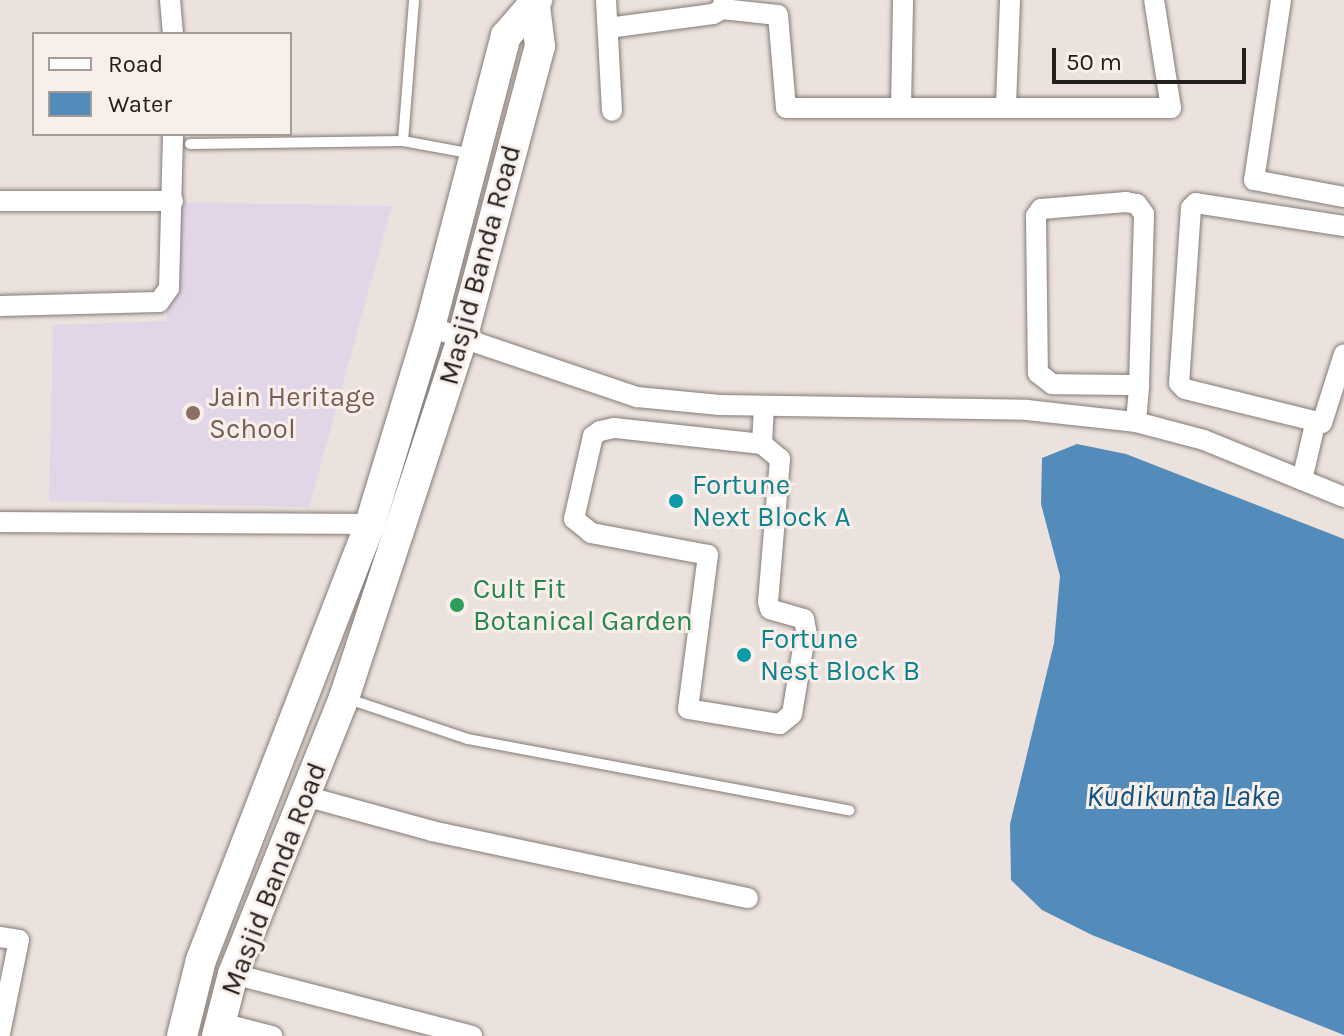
<!DOCTYPE html>
<style>
body{margin:0}
#map{position:relative;width:1344px;height:1036px;overflow:hidden;background:#ece2dd;font-family:Karla,sans-serif}
div>[style]{position:absolute}
[style*='--x']{left:calc(var(--x)*1px);top:calc(var(--y)*1px);width:calc(var(--w)*1px);rotate:calc(var(--a)*1deg)}
.education>*{inset:0;background:#e2d5e8}
.water>*{inset:0;background:#538cba}
.roads{filter:drop-shadow(0 0 2px #847b76) drop-shadow(0 0 2px #847b76)}
.lane>*{height:10px;margin:-5px;padding:0 5px;transform-origin:5px;border-radius:5px;background:#fff}
.street>*{height:20px;margin:-10px;padding:0 10px;transform-origin:10px;border-radius:10px;background:#fff}
.secondary>*{height:30px;margin:-15px;padding:0 15px;transform-origin:15px;border-radius:15px;background:#fff}
.dots>*{width:22px;height:22px;translate:-50% -50%;box-sizing:border-box;border:4px solid #f9efea;border-radius:50%}
span{translate:-50% -50%;white-space:nowrap;text-align:center;line-height:1.15;-webkit-text-stroke:6px #f9efea;paint-order:stroke}
.street-label{font-size:28px;color:#24201e}
.education-label{font-size:28px;color:#785e54}
.left{translate:0 -50%;text-align:left}
.culture-label{font-size:28px;color:#0d838f}
.leisure-label{font-size:28px;color:#27864d}
.water-label{font-size:30px;color:#0e517f;font-style:italic}
.legend{position:absolute;left:32px;top:32px;width:260px;height:104px;box-sizing:border-box;background:#f9efea;border:2px solid #a49c98;margin:0;padding:10px 14px;list-style:none;font-size:24px;color:#24201e}
.legend li{display:flex;align-items:center;gap:16px;height:40px}
.legend b{width:40px;border:2px solid #a49c98}
.scale{position:absolute;left:1052px;top:48px;width:194px;height:36px;box-sizing:border-box;border:4px solid #24201e;border-top:0;padding-left:10px;font-size:24px;line-height:28px;white-space:nowrap;color:#24201e;-webkit-text-stroke:6px #f9efea;paint-order:stroke}
</style>
<div id="map">
<div class="education">
<div style="clip-path:polygon(166px 202px,392px 206px,309px 507px,49px 501px,53px 325px,167px 321px)"></div>
</div>
<div class="water">
<div style="clip-path:polygon(1077px 444px,1126px 454px,1344px 539px,1344px 1035px,1092px 935px,1042px 910px,1011px 880px,1010px 824px,1054px 643px,1060px 576px,1041px 504px,1042px 458px)"></div>
</div>
<div class="roads">
<div class="lane">
<div style="--x:403;--y:141;--w:141;--a:-85.5"></div>
<div style="--x:190;--y:144;--w:213;--a:-0.8"></div>
<div style="--x:403;--y:141;--w:71;--a:10.5"></div>
<div style="--x:346;--y:698;--w:129;--a:18.6"></div>
<div style="--x:468;--y:739;--w:388;--a:10.6"></div>
</div>
<div class="street">
<div style="--x:170;--y:0;--w:34;--a:85"></div>
<div style="--x:606;--y:0;--w:111;--a:86.9"></div>
<div style="--x:1281;--y:0;--w:182;--a:98.5"></div>
<div style="--x:1254;--y:180;--w:92;--a:10.7"></div>
<div style="--x:722;--y:9;--w:56;--a:6.1"></div>
<div style="--x:778;--y:15;--w:93;--a:85.1"></div>
<div style="--x:786;--y:108;--w:385;--a:0"></div>
<div style="--x:1171;--y:108;--w:109;--a:-98.9"></div>
<div style="--x:608;--y:28;--w:106;--a:-7.6"></div>
<div style="--x:713;--y:14;--w:10;--a:-29"></div>
<div style="--x:722;--y:9;--w:9;--a:-77"></div>
<div style="--x:1006;--y:105;--w:105;--a:-87.8"></div>
<div style="--x:901;--y:108;--w:108;--a:-88.9"></div>
<div style="--x:0;--y:201;--w:173;--a:0"></div>
<div style="--x:1344;--y:226;--w:150;--a:-171.2"></div>
<div style="--x:1196;--y:203;--w:7;--a:135"></div>
<div style="--x:1191;--y:208;--w:175;--a:93.9"></div>
<div style="--x:1179;--y:383;--w:8;--a:45"></div>
<div style="--x:1185;--y:389;--w:141;--a:13.9"></div>
<div style="--x:1322;--y:423;--w:72;--a:-72.3"></div>
<div style="--x:0;--y:306;--w:159;--a:-1.4"></div>
<div style="--x:159;--y:302;--w:17;--a:-54"></div>
<div style="--x:169;--y:288;--w:154;--a:-88.5"></div>
<div style="--x:430;--y:327;--w:219;--a:18.7"></div>
<div style="--x:637;--y:397;--w:83;--a:5.5"></div>
<div style="--x:720;--y:405;--w:307;--a:0.9"></div>
<div style="--x:1027;--y:410;--w:110;--a:6.3"></div>
<div style="--x:1136;--y:422;--w:70;--a:14.8"></div>
<div style="--x:1204;--y:440;--w:151;--a:22.2"></div>
<div style="--x:1136;--y:422;--w:37;--a:-85"></div>
<div style="--x:1139;--y:385;--w:171;--a:-88.3"></div>
<div style="--x:1144;--y:214;--w:12;--a:-125"></div>
<div style="--x:1137;--y:204;--w:11;--a:-170"></div>
<div style="--x:1126;--y:202;--w:85;--a:175.3"></div>
<div style="--x:1041;--y:209;--w:9;--a:126"></div>
<div style="--x:1036;--y:216;--w:157;--a:89.3"></div>
<div style="--x:1038;--y:373;--w:18;--a:38"></div>
<div style="--x:1052;--y:384;--w:87;--a:0.7"></div>
<div style="--x:762;--y:444;--w:149;--a:-173.8"></div>
<div style="--x:614;--y:428;--w:14;--a:168"></div>
<div style="--x:600;--y:431;--w:9;--a:144"></div>
<div style="--x:593;--y:436;--w:85;--a:102.9"></div>
<div style="--x:574;--y:519;--w:22;--a:39"></div>
<div style="--x:591;--y:533;--w:119;--a:10.6"></div>
<div style="--x:708;--y:555;--w:155;--a:97.4"></div>
<div style="--x:688;--y:709;--w:93;--a:9.3"></div>
<div style="--x:780;--y:724;--w:16;--a:-40"></div>
<div style="--x:792;--y:714;--w:85;--a:-80.5"></div>
<div style="--x:806;--y:630;--w:11;--a:-100"></div>
<div style="--x:804;--y:619;--w:35;--a:-164"></div>
<div style="--x:770;--y:609;--w:7;--a:-106"></div>
<div style="--x:768;--y:602;--w:144;--a:-85.2"></div>
<div style="--x:780;--y:459;--w:23;--a:-140"></div>
<div style="--x:762;--y:444;--w:38;--a:-87"></div>
<div style="--x:1302;--y:480;--w:57;--a:-76.9"></div>
<div style="--x:0;--y:522;--w:370;--a:0.3"></div>
<div style="--x:305;--y:796;--w:132;--a:15.4"></div>
<div style="--x:432;--y:831;--w:323;--a:12"></div>
<div style="--x:0;--y:937;--w:19;--a:9"></div>
<div style="--x:19;--y:940;--w:95;--a:101.5"></div>
<div style="--x:233;--y:974;--w:247;--a:14.5"></div>
<div style="--x:221;--y:1023;--w:53;--a:14.3"></div>
</div>
<div class="secondary">
<div style="--x:182;--y:1036;--w:78;--a:-76"></div>
<div style="--x:201;--y:960;--w:468;--a:-68.8"></div>
<div style="--x:370;--y:524;--w:206;--a:-73.1"></div>
<div style="--x:430;--y:327;--w:301;--a:-75.4"></div>
<div style="--x:506;--y:36;--w:48;--a:-49.3"></div>
<div style="--x:217;--y:1036;--w:64;--a:-75.5"></div>
<div style="--x:233;--y:974;--w:297;--a:-68.1"></div>
<div style="--x:344;--y:698;--w:378;--a:-71.8"></div>
<div style="--x:462;--y:339;--w:303;--a:-75.1"></div>
<div style="--x:540;--y:46;--w:40;--a:-97.1"></div>
</div>
</div>
<div class="dots">
<div style="left:193px;top:413px;background:#8d6e63"></div>
<div style="left:676px;top:501px;background:#0f9aa8"></div>
<div style="left:457px;top:605px;background:#2e9e5b"></div>
<div style="left:744px;top:655px;background:#0f9aa8"></div>
</div>
<div class="street-label">
<span style="left:480px;top:265px;rotate:-75deg">Masjid Banda Road</span>
<span style="left:274px;top:879px;rotate:-69deg">Masjid Banda Road</span>
</div>
<div class="education-label">
<span class="left" style="left:209px;top:413px">Jain Heritage<br>School</span>
</div>
<div class="culture-label">
<span class="left" style="left:692px;top:501px">Fortune<br>Next Block A</span>
<span class="left" style="left:760px;top:655px">Fortune<br>Nest Block B</span>
</div>
<div class="leisure-label">
<span class="left" style="left:473px;top:605px">Cult Fit<br>Botanical Garden</span>
</div>
<div class="water-label">
<span style="left:1183px;top:796px">Kudikunta Lake</span>
</div>
<ul class="legend">
<li><b style="height:10px;background:#fff"></b>Road</li>
<li><b style="height:22px;background:#538cba"></b>Water</li>
</ul>
<div class="scale">50 m</div>
</div>
